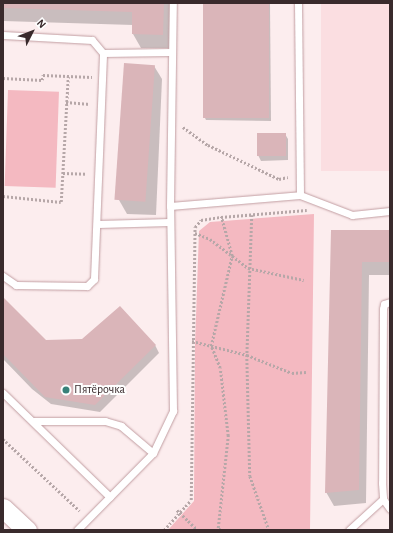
<!DOCTYPE html>
<meta charset="utf-8">
<style>
body{margin:0}
#map{position:relative;width:393px;height:533px;overflow:hidden;background:#fcedee;font-family:"Alegreya Sans",sans-serif}
div>[style]{position:absolute}
[style*='--x']{left:calc(var(--x)*1px);top:calc(var(--y)*1px);width:calc(var(--w)*1px);rotate:calc(var(--a)*1deg)}
.built>*{inset:0;background:#fbdee1;transform-origin:0 0}
.green>*{inset:0;background:#f4b9c1;transform-origin:0 0}
.shadow>*{inset:0;background:#0003}
.building>*{inset:0;background:#dab5b9;transform-origin:0 0}
.path>*{height:2.5px;margin-top:-1.25px;transform-origin:0;background:repeating-linear-gradient(90deg,#b6a7a8 0 2px,transparent 0 4px)}
.roads{filter:drop-shadow(0 0 1px #c29ea2) drop-shadow(0 0 1px #c29ea2)}
.service>*{height:7px;margin:-3.5px;padding:0 3.5px;transform-origin:3.5px;border-radius:3.5px;background:#fff}
.secondary>*{height:19px;margin:-9.5px;padding:0 9.5px;transform-origin:9.5px;border-radius:9.5px;background:#fff}
.dots>*{width:11px;height:11px;translate:-50% -50%;box-sizing:border-box;border:2px solid #fefefe;border-radius:50%}
span{translate:-50% -50%;white-space:nowrap;text-align:center;line-height:1.15;-webkit-text-stroke:4px #fefefe;paint-order:stroke}
.poi-label{font-size:12px;color:#392a2c}
.left{translate:0 -50%;text-align:left}
.frame{position:absolute;inset:0;border:4px solid #392a2c;pointer-events:none}
.north{position:absolute;left:12px;top:12px;width:40px;height:40px;-webkit-text-stroke:3px #fefefe;paint-order:stroke;rotate:48deg;font-size:11px;font-weight:700;line-height:16px;text-align:center;color:#392a2c}
.north::after{content:'';display:block;margin:auto;width:14px;height:18px;background:#392a2c;clip-path:polygon(50% 0,100% 100%,50% 72%,0 100%)}
</style>
<div id="map">
<div class="built">
<div style="left:321px;top:3px;width:69px;height:168px"></div>
</div>
<div class="green">
<div style="left:8px;top:90px;width:51px;height:96px;rotate:2deg"></div>
<div style="clip-path:polygon(314px 214px,310px 530px,168px 530px,194px 501px,195px 345px,199px 231px,210px 222px)"></div>
</div>
<div class="shadow">
<div style="clip-path:polygon(3px 3px,172px 3px,170px 48px,141px 48px,133px 34px,133px 25px,3px 21px)"></div>
<div style="clip-path:polygon(204px 3px,270px 3px,271px 121px,206px 120px,205px 118px)"></div>
<div style="clip-path:polygon(154px 66px,162px 79px,156px 215px,127px 214px,119px 200px)"></div>
<div style="clip-path:polygon(285px 134px,288px 139px,288px 160px,261px 161px,258px 155px)"></div>
<div style="clip-path:polygon(332px 231px,390px 231px,390px 275px,369px 275px,366px 503px,334px 506px,326px 492px)"></div>
<div style="clip-path:polygon(3px 299px,46px 341px,155px 345px,159px 353px,100px 412px,51px 404px,32px 389px,3px 359px)"></div>
</div>
<div class="building">
<div style="clip-path:polygon(3px 3px,164px 3px,163px 35px,132px 34px,132px 12px,3px 8px)"></div>
<div style="left:203px;top:3px;width:66px;height:115px"></div>
<div style="left:124px;top:63px;width:31px;height:137px;rotate:4deg"></div>
<div style="left:257px;top:133px;width:29px;height:23px"></div>
<div style="clip-path:polygon(331px 230px,390px 230px,390px 262px,362px 262px,359px 490px,325px 493px)"></div>
<div style="clip-path:polygon(3px 297px,46px 340px,82px 339px,120px 306px,156px 345px,95px 405px,45px 397px,3px 354px)"></div>
</div>
<div class="path">
<div style="--x:3;--y:78;--w:39;--a:3"></div>
<div style="--x:42;--y:80;--w:5;--a:-79"></div>
<div style="--x:43;--y:75;--w:49;--a:2.3"></div>
<div style="--x:66;--y:102;--w:24;--a:5"></div>
<div style="--x:183;--y:127;--w:31;--a:36"></div>
<div style="--x:208;--y:145;--w:79;--a:25.6"></div>
<div style="--x:279;--y:179;--w:9;--a:-13"></div>
<div style="--x:63;--y:173;--w:23;--a:2"></div>
<div style="--x:3;--y:196;--w:58;--a:5.9"></div>
<div style="--x:61;--y:202;--w:127;--a:-86.8"></div>
<div style="--x:252;--y:215;--w:140;--a:92"></div>
<div style="--x:247;--y:355;--w:121;--a:88.6"></div>
<div style="--x:250;--y:476;--w:57;--a:70.6"></div>
<div style="--x:195;--y:233;--w:16;--a:22"></div>
<div style="--x:210;--y:239;--w:48;--a:37.3"></div>
<div style="--x:248;--y:268;--w:57;--a:12.1"></div>
<div style="--x:192;--y:341;--w:57;--a:14.3"></div>
<div style="--x:247;--y:355;--w:48;--a:21.8"></div>
<div style="--x:292;--y:373;--w:14;--a:-4"></div>
<div style="--x:3;--y:439;--w:105;--a:43.1"></div>
<div style="--x:177;--y:510;--w:29;--a:44"></div>
<div style="--x:164;--y:530;--w:40;--a:-48"></div>
<div style="--x:191;--y:500;--w:273;--a:-89.2"></div>
<div style="--x:195;--y:227;--w:9;--a:-49"></div>
<div style="--x:201;--y:220;--w:20;--a:-9"></div>
<div style="--x:221;--y:217;--w:86;--a:-4.7"></div>
<div style="--x:220;--y:530;--w:3;--a:-135"></div>
<div style="--x:218;--y:528;--w:93;--a:-83.8"></div>
<div style="--x:228;--y:436;--w:68;--a:-96.7"></div>
<div style="--x:220;--y:368;--w:24;--a:-112"></div>
<div style="--x:211;--y:346;--w:92;--a:-76.9"></div>
<div style="--x:232;--y:256;--w:41;--a:-105.4"></div>
</div>
<div class="roads">
<div class="service">
<div style="--x:298;--y:3;--w:192;--a:89.4"></div>
<div style="--x:3;--y:35;--w:89;--a:3.2"></div>
<div style="--x:92;--y:40;--w:17;--a:50"></div>
<div style="--x:103;--y:53;--w:68;--a:-0.8"></div>
<div style="--x:170;--y:206;--w:130;--a:-4.8"></div>
<div style="--x:300;--y:195;--w:56;--a:21"></div>
<div style="--x:352;--y:215;--w:38;--a:-6"></div>
<div style="--x:98;--y:224;--w:72;--a:-1.6"></div>
<div style="--x:3;--y:276;--w:16;--a:35"></div>
<div style="--x:16;--y:285;--w:71;--a:0.8"></div>
<div style="--x:87;--y:286;--w:10;--a:-45"></div>
<div style="--x:94;--y:279;--w:226;--a:-87.7"></div>
<div style="--x:390;--y:302;--w:6;--a:162"></div>
<div style="--x:384;--y:304;--w:5;--a:101"></div>
<div style="--x:383;--y:309;--w:174;--a:90.3"></div>
<div style="--x:382;--y:483;--w:16;--a:86"></div>
<div style="--x:383;--y:499;--w:12;--a:55"></div>
<div style="--x:3;--y:393;--w:149;--a:44.2"></div>
<div style="--x:34;--y:421;--w:71;--a:0"></div>
<div style="--x:105;--y:421;--w:17;--a:17"></div>
<div style="--x:121;--y:426;--w:42;--a:40.2"></div>
<div style="--x:77;--y:530;--w:108;--a:-45.4"></div>
<div style="--x:153;--y:453;--w:47;--a:-64.5"></div>
<div style="--x:173;--y:411;--w:205;--a:-90.8"></div>
<div style="--x:170;--y:206;--w:203;--a:-89.2"></div>
<div style="--x:349;--y:530;--w:46;--a:-42.4"></div>
</div>
<div class="secondary">
<div style="--x:3;--y:508;--w:33;--a:43"></div>
</div>
</div>
<div class="dots">
<div style="left:66px;top:390px;background:#398078"></div>
</div>
<div class="poi-label">
<span class="left" style="left:74px;top:390px">Пятёрочка</span>
</div>
<div class="frame"></div>
<div class="north">N</div>
</div>
